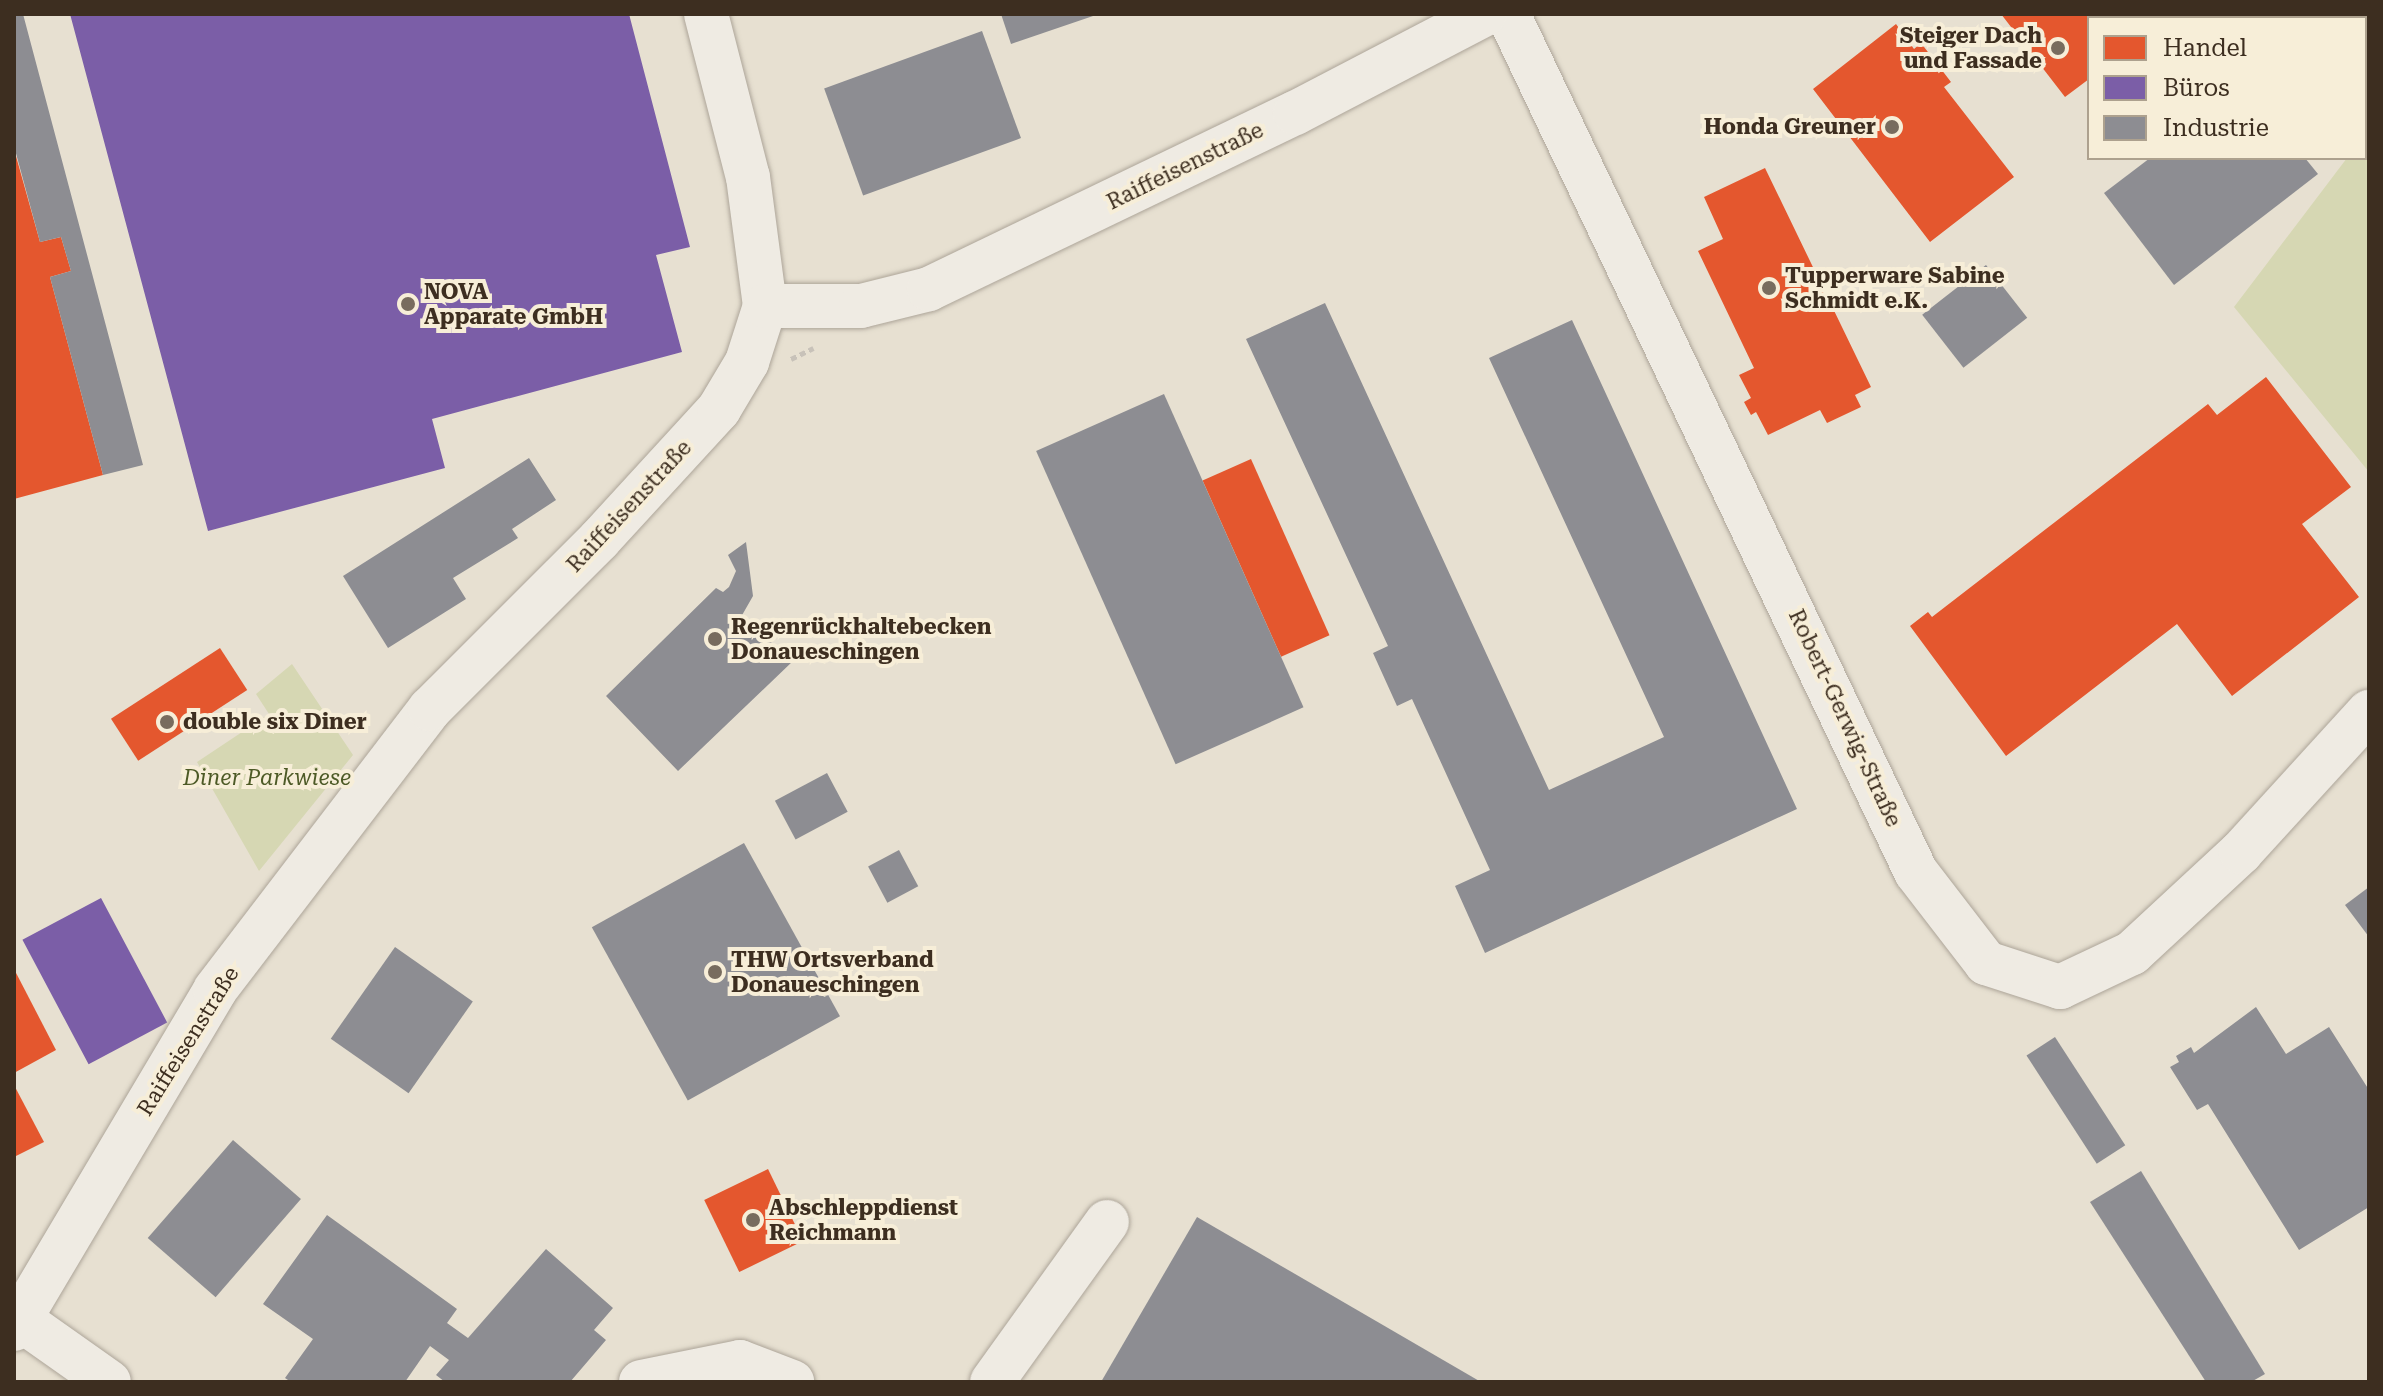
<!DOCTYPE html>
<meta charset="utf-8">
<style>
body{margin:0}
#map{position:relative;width:2383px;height:1396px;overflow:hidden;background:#e7e0d1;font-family:"Roboto Serif",serif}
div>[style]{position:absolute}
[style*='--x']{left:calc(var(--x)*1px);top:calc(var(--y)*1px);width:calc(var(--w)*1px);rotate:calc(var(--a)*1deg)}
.green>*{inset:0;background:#d6d7b3}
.shops>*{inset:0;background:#e4572e;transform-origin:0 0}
.offices>*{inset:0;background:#7b5ea7;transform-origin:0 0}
.industry>*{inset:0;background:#8d8d92;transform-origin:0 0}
.path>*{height:5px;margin-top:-2.5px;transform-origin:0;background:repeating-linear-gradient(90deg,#c8c2b9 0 6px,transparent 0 10px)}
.roads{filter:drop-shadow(0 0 2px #ada599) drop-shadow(0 0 2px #ada599)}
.minor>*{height:44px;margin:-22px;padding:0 22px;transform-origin:22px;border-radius:22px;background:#efebe3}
.dots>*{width:22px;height:22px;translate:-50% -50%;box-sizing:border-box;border:4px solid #f7eed8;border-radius:50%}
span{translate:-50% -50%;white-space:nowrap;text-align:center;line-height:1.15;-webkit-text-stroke:8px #f7eed8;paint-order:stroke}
.poi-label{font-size:22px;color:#3d2e20;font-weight:700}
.right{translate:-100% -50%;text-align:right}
.left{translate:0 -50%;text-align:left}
.street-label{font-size:22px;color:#3d2e20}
.park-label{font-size:22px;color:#4d5a26;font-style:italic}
.frame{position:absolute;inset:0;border:16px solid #3d2e20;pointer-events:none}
.legend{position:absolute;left:2087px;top:16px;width:280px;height:144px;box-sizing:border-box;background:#f7eed8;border:2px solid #ada18e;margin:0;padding:10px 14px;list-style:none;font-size:24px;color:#3d2e20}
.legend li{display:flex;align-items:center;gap:16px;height:40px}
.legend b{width:40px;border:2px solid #ada18e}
</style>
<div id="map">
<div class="green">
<div style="clip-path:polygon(2369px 130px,2369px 472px,2234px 307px,2347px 158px,2365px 158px)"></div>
<div style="clip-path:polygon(292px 664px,353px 755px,259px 871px,197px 762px,269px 714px,256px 694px)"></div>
</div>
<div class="shops">
<div style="clip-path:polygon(2001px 14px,2115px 14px,2118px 18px,2089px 18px,2089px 79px,2065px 97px)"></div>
<div style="clip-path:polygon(1896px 24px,1914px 49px,1921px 43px,1951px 82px,1944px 87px,2014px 177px,1930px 242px,1813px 89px)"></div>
<div style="clip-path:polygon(14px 149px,40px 242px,61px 237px,71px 271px,50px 277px,103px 475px,14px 499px)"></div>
<div style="clip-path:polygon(1765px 168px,1871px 387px,1855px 395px,1861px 407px,1827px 423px,1820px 410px,1768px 435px,1756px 412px,1751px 415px,1744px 402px,1751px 398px,1739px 375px,1754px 368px,1698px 251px,1723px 239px,1704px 197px)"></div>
<div style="clip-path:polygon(2266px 377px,2351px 487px,2302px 524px,2359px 597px,2232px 696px,2177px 624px,2006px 756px,1910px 626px,1928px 612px,1932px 617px,2208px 404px,2217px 415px)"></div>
<div style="left:1251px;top:459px;width:193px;height:53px;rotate:66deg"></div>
<div style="left:220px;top:648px;width:50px;height:130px;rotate:57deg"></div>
<div style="clip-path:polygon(14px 969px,56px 1050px,14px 1073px)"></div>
<div style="clip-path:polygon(14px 1085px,44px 1142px,14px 1157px)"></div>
<div style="left:768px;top:1169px;width:80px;height:71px;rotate:64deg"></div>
</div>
<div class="offices">
<div style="clip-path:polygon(70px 14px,629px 14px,690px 247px,656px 255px,682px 352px,432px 419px,445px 468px,208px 531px)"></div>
<div style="left:101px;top:898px;width:141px;height:89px;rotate:62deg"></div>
</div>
<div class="industry">
<div style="clip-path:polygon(14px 14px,23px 14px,143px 465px,103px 475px,50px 277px,71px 271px,61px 237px,40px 242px,14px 146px)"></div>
<div style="clip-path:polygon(1001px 14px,1096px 14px,1096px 15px,1011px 44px)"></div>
<div style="left:982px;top:31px;width:114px;height:168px;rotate:70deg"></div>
<div style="clip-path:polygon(2150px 158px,2305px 158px,2318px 174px,2174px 285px,2104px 193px)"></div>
<div style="left:1986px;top:265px;width:67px;height:81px;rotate:52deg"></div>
<div style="clip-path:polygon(1325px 303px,1549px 790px,1664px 737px,1489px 358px,1572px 320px,1797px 809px,1485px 953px,1455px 886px,1490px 870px,1412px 699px,1397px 706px,1373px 653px,1388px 646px,1246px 339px)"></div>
<div style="left:1164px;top:394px;width:343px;height:140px;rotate:66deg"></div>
<div style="clip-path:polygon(529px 458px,556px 500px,512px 529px,518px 538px,453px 578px,466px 599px,388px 648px,343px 576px)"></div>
<div style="clip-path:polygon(746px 542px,753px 596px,741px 617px,793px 661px,678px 771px,606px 696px,716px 588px,723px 592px,729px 587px,736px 571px,728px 555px)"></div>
<div style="left:827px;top:773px;width:44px;height:59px;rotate:62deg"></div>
<div style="left:744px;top:843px;width:198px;height:174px;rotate:61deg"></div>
<div style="left:899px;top:850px;width:41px;height:35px;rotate:62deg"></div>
<div style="clip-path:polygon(2369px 887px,2369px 937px,2345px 905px)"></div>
<div style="left:395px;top:947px;width:95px;height:112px;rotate:35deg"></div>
<div style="clip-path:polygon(2256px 1007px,2286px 1054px,2329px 1027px,2369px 1090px,2369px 1207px,2299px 1250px,2208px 1104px,2197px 1110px,2170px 1067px,2179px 1062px,2176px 1056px,2191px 1047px,2194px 1053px)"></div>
<div style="left:2055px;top:1037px;width:129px;height:34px;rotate:57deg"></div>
<div style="left:233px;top:1140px;width:90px;height:130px;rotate:41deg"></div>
<div style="clip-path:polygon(2141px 1171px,2265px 1374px,2251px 1382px,2206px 1382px,2090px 1202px)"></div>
<div style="clip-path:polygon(327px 1215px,457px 1309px,447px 1323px,468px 1338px,546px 1249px,613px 1308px,594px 1330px,606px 1340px,570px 1382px,445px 1382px,436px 1375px,449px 1360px,430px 1346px,405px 1382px,291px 1382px,285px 1378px,313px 1339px,263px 1304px)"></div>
<div style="clip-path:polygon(1197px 1217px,1481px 1382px,1101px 1382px)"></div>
</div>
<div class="path">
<div style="--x:791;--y:359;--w:25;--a:-26"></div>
</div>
<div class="roads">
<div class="minor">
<div style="--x:706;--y:14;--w:168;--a:75.6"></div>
<div style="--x:748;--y:177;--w:130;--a:82.5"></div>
<div style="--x:1508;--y:14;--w:950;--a:64.57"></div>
<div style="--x:1916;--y:872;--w:115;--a:52.4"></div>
<div style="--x:1986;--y:963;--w:78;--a:18"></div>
<div style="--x:2060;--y:987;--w:80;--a:-25.3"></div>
<div style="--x:2132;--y:953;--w:149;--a:-42.8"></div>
<div style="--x:2241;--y:852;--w:190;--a:-47.6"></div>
<div style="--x:14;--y:1315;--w:116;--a:35.2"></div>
<div style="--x:14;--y:1329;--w:394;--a:-59.3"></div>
<div style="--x:215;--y:990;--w:354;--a:-52.6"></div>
<div style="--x:430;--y:709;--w:239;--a:-45"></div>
<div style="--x:599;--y:540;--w:178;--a:-47.5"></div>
<div style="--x:719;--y:409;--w:55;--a:-59.2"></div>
<div style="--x:747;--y:362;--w:59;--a:-72.2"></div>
<div style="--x:765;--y:306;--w:96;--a:0"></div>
<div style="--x:861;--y:306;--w:70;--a:-14"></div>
<div style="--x:929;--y:289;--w:406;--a:-25.7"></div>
<div style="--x:1295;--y:113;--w:214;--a:-27.5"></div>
<div style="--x:641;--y:1382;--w:101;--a:-11.4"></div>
<div style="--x:740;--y:1362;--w:56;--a:21"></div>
<div style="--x:992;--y:1382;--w:197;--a:-54.3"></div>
</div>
</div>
<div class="dots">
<div style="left:2058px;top:48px;background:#786c5e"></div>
<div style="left:1892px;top:127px;background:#786c5e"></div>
<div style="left:1769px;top:288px;background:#786c5e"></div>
<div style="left:408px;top:304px;background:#786c5e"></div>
<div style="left:715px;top:639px;background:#786c5e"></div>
<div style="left:167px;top:722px;background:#786c5e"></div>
<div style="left:715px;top:972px;background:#786c5e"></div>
<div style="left:753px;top:1220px;background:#786c5e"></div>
</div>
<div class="poi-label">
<span class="right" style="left:2042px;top:48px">Steiger Dach<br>und Fassade</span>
<span class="right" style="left:1876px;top:127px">Honda Greuner</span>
<span class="left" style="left:1785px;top:288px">Tupperware Sabine<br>Schmidt e.K.</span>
<span class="left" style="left:424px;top:304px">NOVA<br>Apparate GmbH</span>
<span class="left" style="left:731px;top:639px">Regenrückhaltebecken<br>Donaueschingen</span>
<span class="left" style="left:183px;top:722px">double six Diner</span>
<span class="left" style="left:731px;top:972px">THW Ortsverband<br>Donaueschingen</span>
<span class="left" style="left:769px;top:1220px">Abschleppdienst<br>Reichmann</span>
</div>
<div class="street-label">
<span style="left:1185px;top:166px;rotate:-26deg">Raiffeisenstraße</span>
<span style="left:629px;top:506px;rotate:-47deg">Raiffeisenstraße</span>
<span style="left:1845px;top:718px;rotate:65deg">Robert-Gerwig-Straße</span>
<span style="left:188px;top:1041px;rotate:-58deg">Raiffeisenstraße</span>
</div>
<div class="park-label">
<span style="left:267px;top:778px">Diner Parkwiese</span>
</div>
<div class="frame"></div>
<ul class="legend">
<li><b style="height:22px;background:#e4572e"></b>Handel</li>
<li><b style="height:22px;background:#7b5ea7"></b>Büros</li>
<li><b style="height:22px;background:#8d8d92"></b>Industrie</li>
</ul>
</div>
